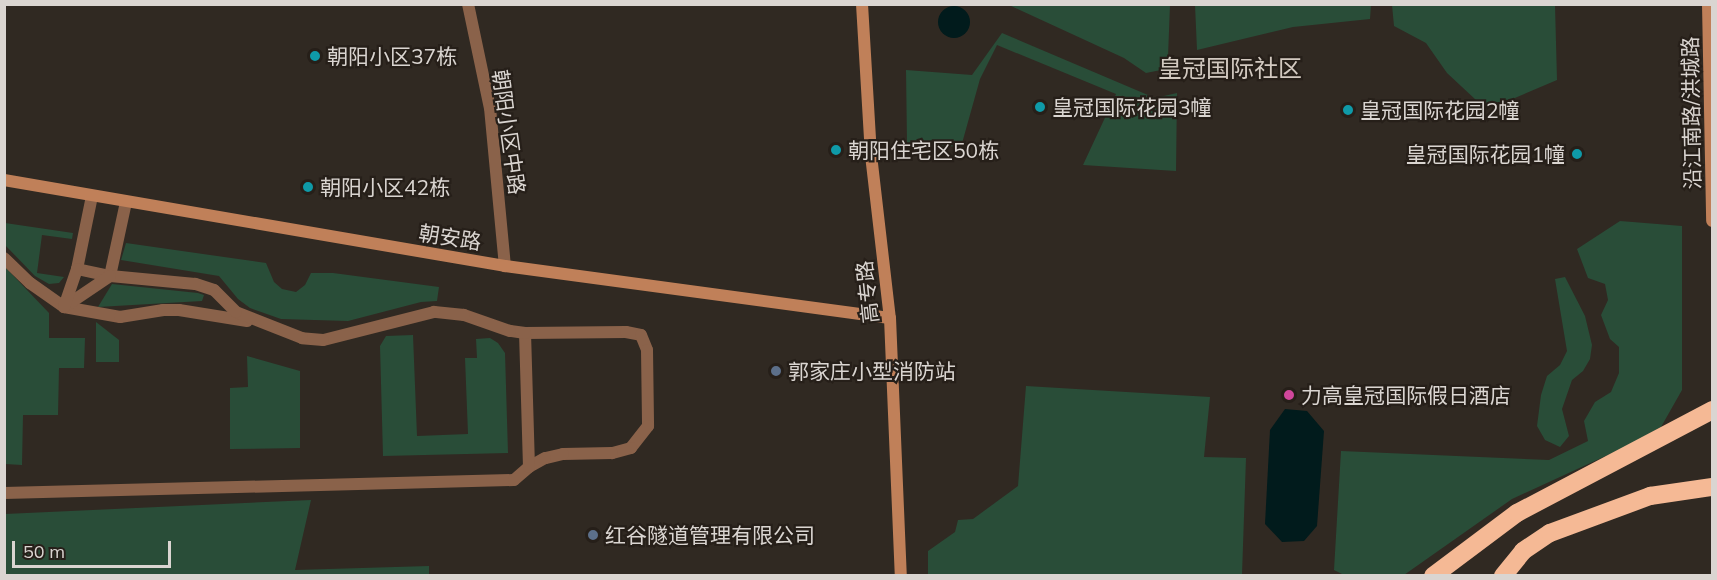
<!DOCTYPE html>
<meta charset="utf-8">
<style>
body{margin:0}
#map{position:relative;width:1717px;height:580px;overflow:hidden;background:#302922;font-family:Mulish,"Noto Sans SC",sans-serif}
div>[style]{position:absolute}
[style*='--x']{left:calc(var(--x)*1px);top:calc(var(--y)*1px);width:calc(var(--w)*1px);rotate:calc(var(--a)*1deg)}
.green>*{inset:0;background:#294d38}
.water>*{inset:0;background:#011b1c}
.round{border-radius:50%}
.street>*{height:12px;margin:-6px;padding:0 6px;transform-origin:6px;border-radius:6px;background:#8a624a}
.secondary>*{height:12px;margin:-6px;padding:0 6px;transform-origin:6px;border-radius:6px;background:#c08059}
.highway>*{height:18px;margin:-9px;padding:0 9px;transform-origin:9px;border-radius:9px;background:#f5b995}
.dots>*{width:16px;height:16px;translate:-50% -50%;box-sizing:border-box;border:3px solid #261f19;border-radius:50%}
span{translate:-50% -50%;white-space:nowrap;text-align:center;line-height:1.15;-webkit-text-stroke:4.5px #261f19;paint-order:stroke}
.poi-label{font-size:21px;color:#dad5d1}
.left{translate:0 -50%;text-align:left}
.right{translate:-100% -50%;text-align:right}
.street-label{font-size:21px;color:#dad5d1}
.quarter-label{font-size:24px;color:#d2c9c0}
.frame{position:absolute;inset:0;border:6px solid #dad5d1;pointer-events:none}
.scale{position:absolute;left:12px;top:541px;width:159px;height:27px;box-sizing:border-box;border:3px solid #dad5d1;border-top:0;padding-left:8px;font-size:18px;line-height:21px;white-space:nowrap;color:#dad5d1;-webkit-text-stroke:4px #261f19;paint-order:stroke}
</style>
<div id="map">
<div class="green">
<div style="clip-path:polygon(1009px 5px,1170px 5px,1168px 57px,1161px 70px,1146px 73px,1124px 58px)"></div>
<div style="clip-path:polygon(1195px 5px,1371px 5px,1370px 19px,1293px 27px,1197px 50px)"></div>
<div style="clip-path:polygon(1392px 5px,1555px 5px,1557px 80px,1503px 103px,1489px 106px,1476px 100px,1447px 73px,1426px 43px,1394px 26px)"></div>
<div style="clip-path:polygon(1002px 33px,1155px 98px,1177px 93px,1176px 171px,1083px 165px,1116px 94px,997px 45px,980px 79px,961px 147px,907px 143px,906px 70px,972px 75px)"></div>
<div style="clip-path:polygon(1620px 221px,1682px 226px,1682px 390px,1661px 427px,1623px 448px,1512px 499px,1404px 575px,1344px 575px,1334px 570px,1341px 451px,1549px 460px,1588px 441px,1584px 421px,1595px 402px,1611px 392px,1619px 373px,1619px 347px,1610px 339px,1601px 315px,1608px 300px,1605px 284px,1588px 278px,1577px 249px)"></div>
<div style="clip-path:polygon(5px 223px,73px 233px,72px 239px,42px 235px,37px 273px,64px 277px,59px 283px,49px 284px,35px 276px,5px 245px)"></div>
<div style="clip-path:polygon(126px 243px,266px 263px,274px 282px,282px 289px,296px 292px,305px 285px,311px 273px,333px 273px,439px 287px,437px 301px,421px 302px,348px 321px,281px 319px,250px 308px,238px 299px,219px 276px,121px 260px)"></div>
<div style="clip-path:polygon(5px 267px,49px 313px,49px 338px,85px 338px,84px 368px,59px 368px,58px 415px,23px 415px,22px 465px,5px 464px)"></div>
<div style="clip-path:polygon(1565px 277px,1585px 316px,1592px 345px,1590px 359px,1583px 371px,1572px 380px,1562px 409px,1569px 436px,1560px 447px,1545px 440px,1537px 426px,1541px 395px,1547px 376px,1560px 365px,1567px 351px,1555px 279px)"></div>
<div style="clip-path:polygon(112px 284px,198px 293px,204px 295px,202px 301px,98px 307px)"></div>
<div style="clip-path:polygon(96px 322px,119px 340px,119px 362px,96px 362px)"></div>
<div style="clip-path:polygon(413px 335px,417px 436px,468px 434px,465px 358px,477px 358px,476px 339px,490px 338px,498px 343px,505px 353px,508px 453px,383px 456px,380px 346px,386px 336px)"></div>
<div style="clip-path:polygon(247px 356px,300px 371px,300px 448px,230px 449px,230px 388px,248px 387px)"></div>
<div style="clip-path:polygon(1026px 386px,1210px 397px,1204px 457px,1246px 458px,1242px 575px,928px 575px,928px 551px,955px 532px,958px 520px,973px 519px,1018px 486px)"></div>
<div style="clip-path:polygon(311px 500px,295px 570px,429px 566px,429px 575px,5px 575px,5px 514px)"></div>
</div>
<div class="water">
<div class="round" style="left:938px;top:6px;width:32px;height:32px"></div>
<div style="clip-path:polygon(1285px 409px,1307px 411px,1324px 431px,1317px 526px,1304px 541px,1282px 542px,1265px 524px,1270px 430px)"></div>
</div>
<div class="street">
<div style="--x:468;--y:4;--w:106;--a:78.1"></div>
<div style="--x:490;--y:108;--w:159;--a:84.6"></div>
<div style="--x:92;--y:196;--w:75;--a:101.6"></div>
<div style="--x:77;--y:269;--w:34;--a:12"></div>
<div style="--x:110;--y:276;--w:76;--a:-77.8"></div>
<div style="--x:4;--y:258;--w:36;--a:44"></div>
<div style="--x:30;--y:283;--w:42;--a:35.2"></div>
<div style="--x:64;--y:307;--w:57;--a:10.1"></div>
<div style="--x:120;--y:317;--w:44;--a:-9.2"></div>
<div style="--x:163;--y:310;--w:16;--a:0"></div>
<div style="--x:179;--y:310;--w:69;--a:9.2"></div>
<div style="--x:525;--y:333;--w:101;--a:-0.6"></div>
<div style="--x:626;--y:332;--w:15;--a:11"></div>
<div style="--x:641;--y:335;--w:16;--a:68"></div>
<div style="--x:647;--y:350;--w:76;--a:89.2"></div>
<div style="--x:648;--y:426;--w:28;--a:128"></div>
<div style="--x:631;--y:448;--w:20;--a:165"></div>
<div style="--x:612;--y:453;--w:49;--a:178.8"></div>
<div style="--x:563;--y:454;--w:18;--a:167"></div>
<div style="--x:545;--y:458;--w:18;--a:151"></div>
<div style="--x:4;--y:493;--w:510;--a:-1.46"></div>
<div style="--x:514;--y:480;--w:20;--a:-41"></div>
<div style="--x:529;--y:467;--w:134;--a:-91.7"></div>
<div style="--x:525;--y:333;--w:15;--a:-172"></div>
<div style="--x:510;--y:331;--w:49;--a:-160.8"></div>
<div style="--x:464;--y:315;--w:30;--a:-174"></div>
<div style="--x:434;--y:312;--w:114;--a:165.8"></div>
<div style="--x:323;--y:340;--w:21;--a:-175"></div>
<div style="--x:302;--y:338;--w:71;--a:-158.5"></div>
<div style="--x:236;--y:312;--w:31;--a:-135"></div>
<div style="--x:214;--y:290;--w:20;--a:-162"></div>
<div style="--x:195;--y:284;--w:85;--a:-174.6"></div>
<div style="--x:110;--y:276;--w:55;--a:146"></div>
<div style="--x:64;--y:307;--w:40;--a:-71.1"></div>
</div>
<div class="secondary">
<div style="--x:862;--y:4;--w:151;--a:86.6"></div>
<div style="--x:871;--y:155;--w:164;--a:83.4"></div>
<div style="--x:890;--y:318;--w:258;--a:87.6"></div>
<div style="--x:1708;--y:4;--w:217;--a:88.9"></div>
<div style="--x:4;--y:180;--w:508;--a:9.74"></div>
<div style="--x:505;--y:266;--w:388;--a:7.7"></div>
</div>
<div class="highway">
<div style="--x:1433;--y:576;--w:105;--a:-36.9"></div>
<div style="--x:1517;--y:513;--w:221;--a:-27.8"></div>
<div style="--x:1503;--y:576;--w:32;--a:-51"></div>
<div style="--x:1523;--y:551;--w:32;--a:-34"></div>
<div style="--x:1550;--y:533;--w:107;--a:-20.3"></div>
<div style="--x:1650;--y:496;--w:63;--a:-8.3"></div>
</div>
<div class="dots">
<div style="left:315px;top:56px;background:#0f9aa8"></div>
<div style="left:1040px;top:107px;background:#0f9aa8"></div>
<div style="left:1348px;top:110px;background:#0f9aa8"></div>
<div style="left:836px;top:150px;background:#0f9aa8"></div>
<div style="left:1577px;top:154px;background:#0f9aa8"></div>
<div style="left:308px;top:187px;background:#0f9aa8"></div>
<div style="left:776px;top:371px;background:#5c6f8a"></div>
<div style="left:1289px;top:395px;background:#d1479c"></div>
<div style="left:593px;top:535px;background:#5c6f8a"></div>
</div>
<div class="poi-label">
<span class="left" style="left:327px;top:56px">朝阳小区37栋</span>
<span class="left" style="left:1052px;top:107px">皇冠国际花园3幢</span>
<span class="left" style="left:1360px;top:110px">皇冠国际花园2幢</span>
<span class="left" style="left:848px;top:150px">朝阳住宅区50栋</span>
<span class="right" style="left:1565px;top:154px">皇冠国际花园1幢</span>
<span class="left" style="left:320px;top:187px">朝阳小区42栋</span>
<span class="left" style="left:788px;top:371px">郭家庄小型消防站</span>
<span class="left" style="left:1301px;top:395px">力高皇冠国际假日酒店</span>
<span class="left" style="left:605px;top:535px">红谷隧道管理有限公司</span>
</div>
<div class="street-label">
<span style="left:1691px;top:113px;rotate:-91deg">沿江南路/洪城路</span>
<span style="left:509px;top:132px;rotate:82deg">朝阳小区中路</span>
<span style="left:450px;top:237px;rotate:9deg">朝安路</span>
<span style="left:867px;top:292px;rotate:-96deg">高专路</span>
</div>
<div class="quarter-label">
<span style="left:1230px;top:69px">皇冠国际社区</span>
</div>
<div class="frame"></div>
<div class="scale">50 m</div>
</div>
